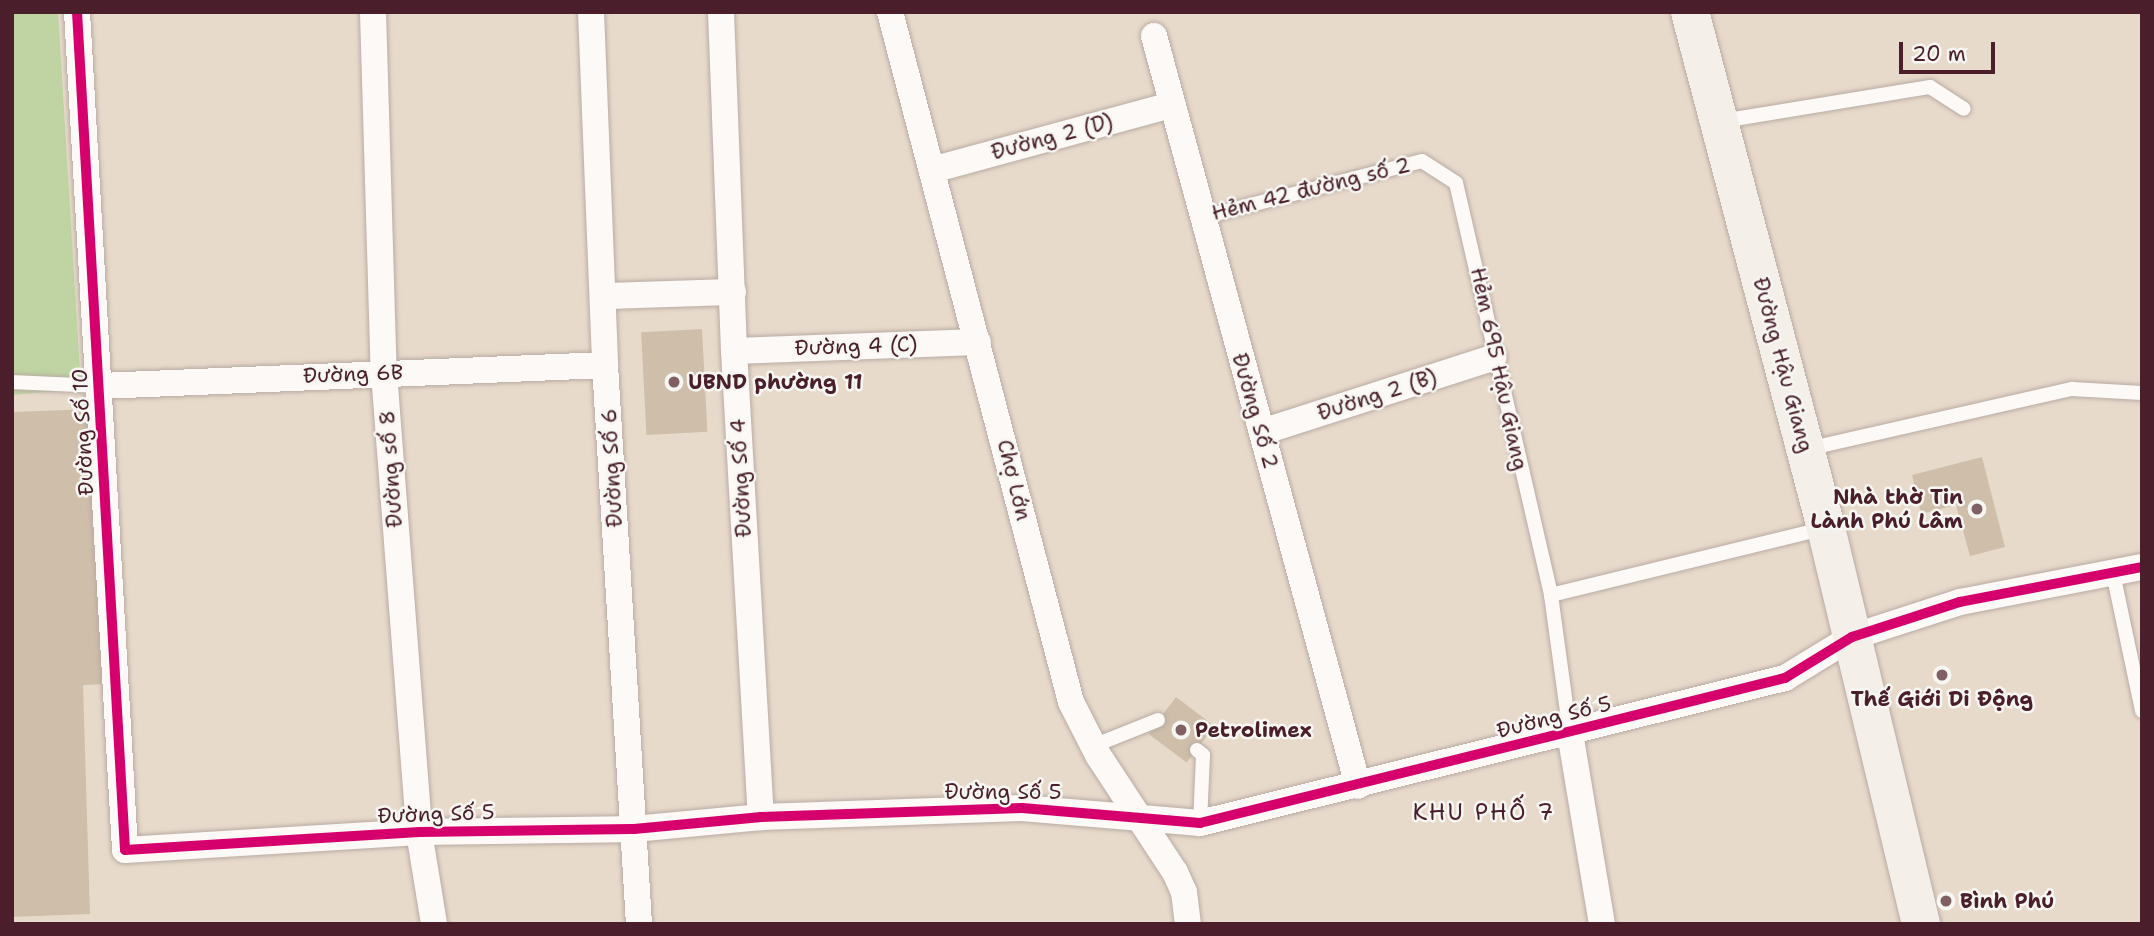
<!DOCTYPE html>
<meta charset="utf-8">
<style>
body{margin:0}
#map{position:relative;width:2154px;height:936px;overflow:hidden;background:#e8dacb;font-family:"Shantell Sans",sans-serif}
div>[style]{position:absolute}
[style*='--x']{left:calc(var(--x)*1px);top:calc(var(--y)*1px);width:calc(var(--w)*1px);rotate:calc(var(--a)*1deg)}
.green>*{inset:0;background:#bfd4a2}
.building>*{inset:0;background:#cfbeaa;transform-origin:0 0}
.roads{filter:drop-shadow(0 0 2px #b8aba3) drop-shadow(0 0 2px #b8aba3)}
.service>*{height:14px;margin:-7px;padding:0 7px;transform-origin:7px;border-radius:7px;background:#fcf9f7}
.minor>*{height:26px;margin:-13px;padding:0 13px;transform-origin:13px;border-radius:13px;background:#fcf9f7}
.secondary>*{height:38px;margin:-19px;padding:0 19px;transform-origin:19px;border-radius:19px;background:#f4efe9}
.cycleway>*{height:10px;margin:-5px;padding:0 5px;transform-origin:5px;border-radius:5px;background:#d6006c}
.dots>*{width:19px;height:19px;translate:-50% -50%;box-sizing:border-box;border:4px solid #f6f6f2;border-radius:50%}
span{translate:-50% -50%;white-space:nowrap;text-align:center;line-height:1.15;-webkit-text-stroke:5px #f6f6f2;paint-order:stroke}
.street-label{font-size:21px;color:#4a1f2b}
.poi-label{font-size:21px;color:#4a1f2b;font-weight:700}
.left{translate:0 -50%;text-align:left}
.right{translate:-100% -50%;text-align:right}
.neighbourhood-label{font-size:23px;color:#4a1f2b;letter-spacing:2px}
.frame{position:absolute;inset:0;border:14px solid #4a1f2b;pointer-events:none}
.scale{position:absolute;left:1899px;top:42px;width:96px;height:32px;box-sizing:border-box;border:4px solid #4a1f2b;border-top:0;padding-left:9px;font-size:21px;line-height:24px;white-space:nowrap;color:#4a1f2b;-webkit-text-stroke:5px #f6f6f2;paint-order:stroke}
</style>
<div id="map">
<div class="green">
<div style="clip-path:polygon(12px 12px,58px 12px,81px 389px,12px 395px)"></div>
</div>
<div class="building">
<div style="left:702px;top:329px;width:103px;height:61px;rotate:87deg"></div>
<div style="clip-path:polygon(94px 409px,104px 684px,83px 685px,90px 914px,12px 917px,12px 412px)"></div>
<div style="clip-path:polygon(1982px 457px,2005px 547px,1970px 556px,1956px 505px,1921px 514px,1912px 475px)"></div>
<div style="left:1176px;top:697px;width:48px;height:46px;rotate:37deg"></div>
</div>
<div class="roads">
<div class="service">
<div style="--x:1722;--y:121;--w:211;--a:-9.3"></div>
<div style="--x:1930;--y:87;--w:40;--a:32.9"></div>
<div style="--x:1200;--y:218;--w:229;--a:-14.4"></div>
<div style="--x:1422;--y:161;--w:40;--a:32.9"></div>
<div style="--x:1456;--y:183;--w:423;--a:77"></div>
<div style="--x:1551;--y:595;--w:139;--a:82.2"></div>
<div style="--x:12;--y:382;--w:88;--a:2.6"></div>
<div style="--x:1807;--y:449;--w:272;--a:-12.8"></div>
<div style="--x:2072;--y:389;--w:70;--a:3.3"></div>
<div style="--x:2113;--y:573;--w:141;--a:78.1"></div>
<div style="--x:1551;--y:595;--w:282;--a:-13.7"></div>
<div style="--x:1093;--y:746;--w:70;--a:-21.8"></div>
<div style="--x:1197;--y:750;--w:8;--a:40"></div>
<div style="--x:1203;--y:755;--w:68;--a:92.5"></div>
</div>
<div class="minor">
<div style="--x:77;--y:12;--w:839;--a:86.72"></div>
<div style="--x:125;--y:850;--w:295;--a:-3.5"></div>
<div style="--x:419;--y:832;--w:215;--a:-0.8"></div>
<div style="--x:634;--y:829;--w:128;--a:-5.4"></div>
<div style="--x:761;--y:817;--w:261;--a:-2"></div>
<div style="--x:1022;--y:808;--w:179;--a:4.8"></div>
<div style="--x:1200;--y:823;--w:603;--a:-13.92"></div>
<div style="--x:1785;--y:678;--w:79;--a:-31.5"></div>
<div style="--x:1852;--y:637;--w:114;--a:-18"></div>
<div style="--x:1960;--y:602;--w:185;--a:-10.9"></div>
<div style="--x:373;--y:12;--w:361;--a:88.3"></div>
<div style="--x:384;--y:373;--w:460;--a:85.6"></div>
<div style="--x:419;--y:832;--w:93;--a:80.7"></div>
<div style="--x:591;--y:12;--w:353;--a:87.7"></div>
<div style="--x:605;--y:365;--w:560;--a:86.52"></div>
<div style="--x:721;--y:12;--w:339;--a:87.8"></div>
<div style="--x:734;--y:351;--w:467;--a:86.7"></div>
<div style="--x:890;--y:12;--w:713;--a:75.3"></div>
<div style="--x:1071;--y:702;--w:59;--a:63"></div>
<div style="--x:1098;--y:755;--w:140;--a:56.7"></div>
<div style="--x:1175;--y:872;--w:22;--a:66"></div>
<div style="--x:1184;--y:892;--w:32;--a:83"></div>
<div style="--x:1154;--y:36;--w:777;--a:74.78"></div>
<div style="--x:932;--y:170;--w:249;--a:-15.2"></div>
<div style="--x:605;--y:296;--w:128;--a:-1.8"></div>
<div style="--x:734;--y:351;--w:244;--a:-2.1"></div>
<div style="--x:100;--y:386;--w:505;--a:-2.38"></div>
<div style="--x:1262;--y:432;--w:243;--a:-17.8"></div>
<div style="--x:1570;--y:733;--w:194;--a:80.5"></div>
</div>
<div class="secondary">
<div style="--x:1690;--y:12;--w:534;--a:75.23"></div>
<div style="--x:1826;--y:528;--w:407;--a:76.5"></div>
</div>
</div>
<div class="cycleway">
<div style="--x:77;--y:12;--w:839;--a:86.72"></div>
<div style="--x:125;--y:850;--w:295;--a:-3.5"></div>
<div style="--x:419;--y:832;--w:215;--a:-0.8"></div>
<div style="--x:634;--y:829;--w:128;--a:-5.4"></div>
<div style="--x:761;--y:817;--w:261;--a:-2"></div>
<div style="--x:1022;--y:808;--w:179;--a:4.8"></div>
<div style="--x:1200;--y:823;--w:603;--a:-13.92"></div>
<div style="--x:1785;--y:678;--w:79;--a:-31.5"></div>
<div style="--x:1852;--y:637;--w:114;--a:-18"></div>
<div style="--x:1960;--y:602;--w:185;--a:-10.9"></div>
</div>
<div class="dots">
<div style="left:674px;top:382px;background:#816063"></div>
<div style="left:1977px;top:509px;background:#816063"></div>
<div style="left:1942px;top:675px;background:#816063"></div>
<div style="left:1181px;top:730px;background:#816063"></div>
<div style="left:1946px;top:901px;background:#816063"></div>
</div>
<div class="street-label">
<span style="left:1052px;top:137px;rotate:-15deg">Đường 2 (D)</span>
<span style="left:1311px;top:189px;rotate:-14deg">Hẻm 42 đường số 2</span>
<span style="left:856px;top:346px;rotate:-2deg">Đường 4 (C)</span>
<span style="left:1783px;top:365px;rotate:75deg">Đường Hậu Giang</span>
<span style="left:1499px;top:369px;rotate:78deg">Hẻm 695 Hậu Giang</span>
<span style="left:353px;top:374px;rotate:-2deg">Đường 6B</span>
<span style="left:1377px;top:395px;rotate:-18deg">Đường 2 (B)</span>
<span style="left:1255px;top:411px;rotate:74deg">Đường Số 2</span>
<span style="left:83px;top:432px;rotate:-93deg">Đường Số 10</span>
<span style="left:612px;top:468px;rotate:-93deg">Đường Số 6</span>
<span style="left:391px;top:469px;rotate:-94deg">Đường số 8</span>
<span style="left:741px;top:478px;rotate:-93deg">Đường Số 4</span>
<span style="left:1014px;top:480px;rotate:76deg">Chợ Lớn</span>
<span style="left:1554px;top:717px;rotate:-14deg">Đường Số 5</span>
<span style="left:1003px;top:792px">Đường Số 5</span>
<span style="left:436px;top:814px;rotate:-2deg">Đường Số 5</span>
</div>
<div class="poi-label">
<span class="left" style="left:688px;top:382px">UBND phường 11</span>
<span class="right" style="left:1963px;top:509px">Nhà thờ Tin<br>Lành Phú Lâm</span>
<span style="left:1942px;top:699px">Thế Giới Di Động</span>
<span class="left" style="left:1195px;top:730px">Petrolimex</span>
<span class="left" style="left:1960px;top:901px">Bình Phú</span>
</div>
<div class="neighbourhood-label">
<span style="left:1484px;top:812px">KHU PHỐ 7</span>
</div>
<div class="frame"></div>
<div class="scale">20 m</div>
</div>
